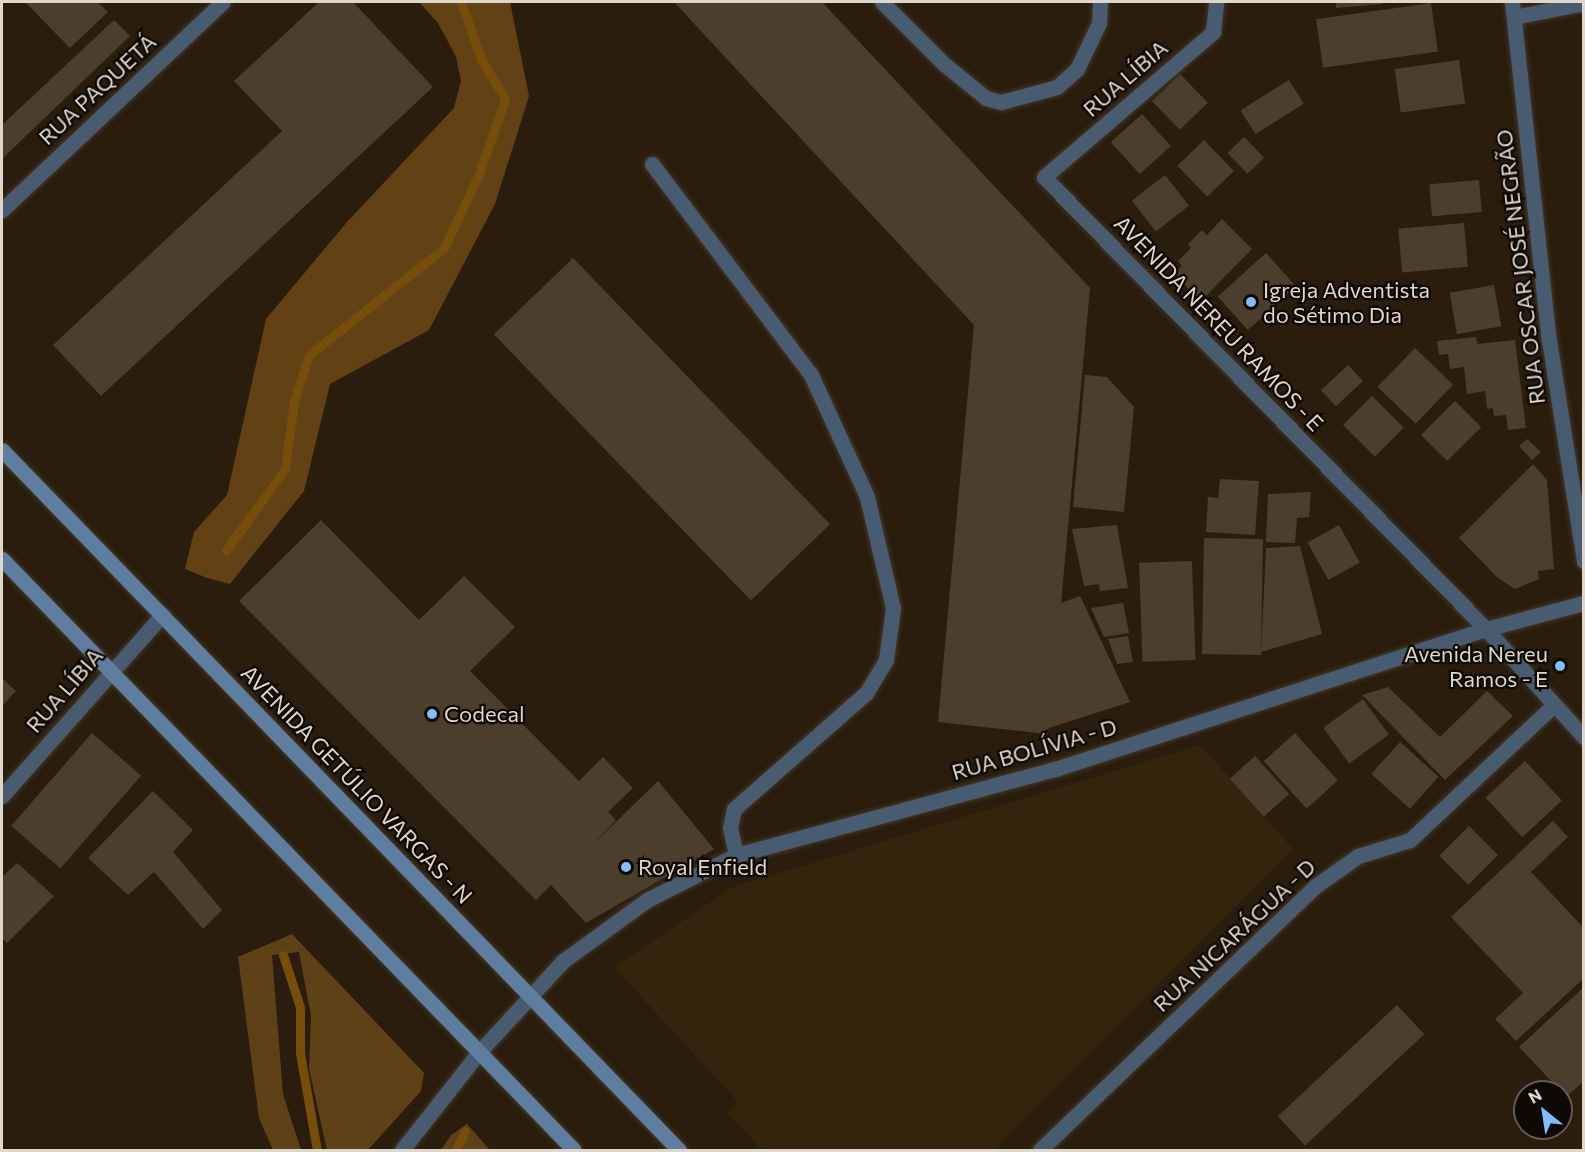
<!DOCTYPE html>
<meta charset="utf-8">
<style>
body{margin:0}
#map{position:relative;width:1585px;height:1152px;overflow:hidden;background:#2a1d0d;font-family:Commissioner,sans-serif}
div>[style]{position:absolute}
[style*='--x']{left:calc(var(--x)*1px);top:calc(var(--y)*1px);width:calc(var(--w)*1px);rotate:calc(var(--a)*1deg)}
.built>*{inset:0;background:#34230d}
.green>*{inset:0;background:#5e4117}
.forest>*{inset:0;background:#624214}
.stream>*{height:9px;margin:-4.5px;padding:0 4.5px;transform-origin:4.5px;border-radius:4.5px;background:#774d0b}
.building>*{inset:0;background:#4c3e2d;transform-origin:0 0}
.roads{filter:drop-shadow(0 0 2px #433728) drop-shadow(0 0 2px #433728)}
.lane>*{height:15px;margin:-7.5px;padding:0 7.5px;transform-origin:7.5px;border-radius:7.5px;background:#485b70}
.street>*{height:15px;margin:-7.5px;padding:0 7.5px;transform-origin:7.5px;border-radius:7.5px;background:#485b70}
.secondary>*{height:15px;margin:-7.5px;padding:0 7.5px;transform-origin:7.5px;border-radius:7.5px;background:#5e7d9f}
.dots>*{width:16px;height:16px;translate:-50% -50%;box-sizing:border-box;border:3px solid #0e0904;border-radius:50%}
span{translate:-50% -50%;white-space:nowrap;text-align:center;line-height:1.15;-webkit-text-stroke:4.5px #0e0904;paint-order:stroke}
.street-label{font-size:22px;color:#dfd6cc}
.poi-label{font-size:22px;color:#dfd6cc}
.left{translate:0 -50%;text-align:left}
.right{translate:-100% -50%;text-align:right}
.frame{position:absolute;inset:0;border:3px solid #dfd6cc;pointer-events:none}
.north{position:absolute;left:1513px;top:1080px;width:60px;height:60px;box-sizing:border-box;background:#0e0904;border:2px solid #625b54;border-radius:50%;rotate:330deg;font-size:16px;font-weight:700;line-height:24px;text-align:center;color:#dfd6cc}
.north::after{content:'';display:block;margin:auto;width:21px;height:27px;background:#83bcfb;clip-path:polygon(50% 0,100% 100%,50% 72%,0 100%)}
</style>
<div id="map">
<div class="built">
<div style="clip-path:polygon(1200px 745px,1293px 849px,994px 1150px,762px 1150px,727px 1113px,738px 1102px,614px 967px,733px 887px)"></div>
</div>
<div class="green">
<div style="clip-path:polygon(292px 934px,424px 1073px,421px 1091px,368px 1150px,327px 1150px,309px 1069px,311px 1016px,299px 952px,272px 955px,283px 1094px,301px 1150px,273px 1150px,259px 1118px,238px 957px)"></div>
<div style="clip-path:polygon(467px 1124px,490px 1150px,441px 1150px,451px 1135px)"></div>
</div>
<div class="forest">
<div style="clip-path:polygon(419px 2px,510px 2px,529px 96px,495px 204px,429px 330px,330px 384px,304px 491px,230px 584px,207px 578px,185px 569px,194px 532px,227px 495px,266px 319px,347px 222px,454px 108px,461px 81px,456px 57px,438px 23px)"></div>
</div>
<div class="stream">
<div style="--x:226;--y:550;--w:100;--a:-53.9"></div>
<div style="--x:285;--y:469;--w:69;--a:-82.5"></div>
<div style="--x:294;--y:401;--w:48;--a:-71.9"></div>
<div style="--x:309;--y:355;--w:172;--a:-38.4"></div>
<div style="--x:444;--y:248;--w:82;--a:-64.7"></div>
<div style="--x:479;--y:174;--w:79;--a:-70.9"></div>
<div style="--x:505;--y:99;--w:47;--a:-121"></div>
<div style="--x:481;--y:59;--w:60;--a:-109.3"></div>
<div style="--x:283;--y:955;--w:55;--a:71.9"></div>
<div style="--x:300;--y:1007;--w:46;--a:90"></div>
<div style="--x:300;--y:1053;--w:98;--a:80.1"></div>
<div style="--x:456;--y:1150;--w:21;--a:-65"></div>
</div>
<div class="building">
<div style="clip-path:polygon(25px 2px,97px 2px,108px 12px,70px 48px)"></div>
<div style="clip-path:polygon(319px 2px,353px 2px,433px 87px,101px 396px,53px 345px,282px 131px,234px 81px)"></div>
<div style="clip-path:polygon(674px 2px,822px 2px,1090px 288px,1061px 603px,1080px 596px,1130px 702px,1049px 728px,1048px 734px,938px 722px,974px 325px)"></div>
<div style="clip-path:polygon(1336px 2px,1382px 2px,1382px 4px,1336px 8px)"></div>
<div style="left:1431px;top:3px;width:49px;height:116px;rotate:82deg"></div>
<div style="clip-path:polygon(114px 20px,130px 36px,2px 159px,2px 125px)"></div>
<div style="left:1459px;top:60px;width:44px;height:65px;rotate:82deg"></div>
<div style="left:1180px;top:74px;width:40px;height:39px;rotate:46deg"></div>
<div style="left:1289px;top:80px;width:28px;height:57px;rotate:58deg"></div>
<div style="left:1142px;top:114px;width:43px;height:42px;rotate:48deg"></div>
<div style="left:1244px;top:137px;width:29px;height:23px;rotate:46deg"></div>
<div style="left:1204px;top:140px;width:43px;height:37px;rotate:46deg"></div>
<div style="left:1165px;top:175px;width:39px;height:42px;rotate:52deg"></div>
<div style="left:1479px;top:180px;width:32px;height:50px;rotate:85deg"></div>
<div style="clip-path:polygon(1222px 219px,1252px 249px,1201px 301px,1174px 274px,1182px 266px,1178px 261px,1191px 248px,1188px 244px,1202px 230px,1207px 235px)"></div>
<div style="left:1464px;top:223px;width:44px;height:66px;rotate:85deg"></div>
<div style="left:1266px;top:253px;width:45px;height:65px;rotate:48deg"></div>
<div style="left:573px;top:258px;width:370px;height:110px;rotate:46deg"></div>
<div style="left:1494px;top:285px;width:42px;height:45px;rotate:80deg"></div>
<div style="clip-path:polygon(1476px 337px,1477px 344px,1515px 340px,1526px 428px,1508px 430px,1506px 415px,1494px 416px,1493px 408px,1487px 409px,1485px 391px,1467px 394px,1464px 367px,1450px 369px,1448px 354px,1439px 355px,1437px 341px)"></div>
<div style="left:1415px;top:348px;width:53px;height:54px;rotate:44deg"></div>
<div style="left:1348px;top:365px;width:22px;height:37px;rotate:47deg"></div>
<div style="clip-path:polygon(1085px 375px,1107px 377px,1134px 407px,1124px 512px,1073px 507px)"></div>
<div style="left:1372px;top:396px;width:45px;height:41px;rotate:45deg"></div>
<div style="left:1455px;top:401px;width:37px;height:48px;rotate:45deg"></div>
<div style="clip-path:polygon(1527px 439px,1541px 452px,1532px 460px,1519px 446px)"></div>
<div style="clip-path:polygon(1533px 464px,1547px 480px,1554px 569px,1538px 571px,1539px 579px,1515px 589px,1498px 578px,1459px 538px)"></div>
<div style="clip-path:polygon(1220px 479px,1259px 481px,1255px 535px,1206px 532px,1208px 497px,1218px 498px)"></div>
<div style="clip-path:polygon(1311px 492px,1309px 517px,1297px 518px,1295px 543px,1266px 542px,1268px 494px)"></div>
<div style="clip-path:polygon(321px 520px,419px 620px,464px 576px,515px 627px,470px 671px,579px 781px,603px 757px,633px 788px,608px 812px,616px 820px,591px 846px,658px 781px,714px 849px,586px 923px,551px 885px,536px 900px,239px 601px)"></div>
<div style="clip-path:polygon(1117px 525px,1128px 588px,1100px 591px,1099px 584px,1084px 586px,1072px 529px)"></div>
<div style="left:1339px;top:525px;width:43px;height:36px;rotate:61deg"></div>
<div style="left:1204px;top:538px;width:59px;height:116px;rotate:1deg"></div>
<div style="clip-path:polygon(1300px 546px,1322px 634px,1261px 652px,1266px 548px)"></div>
<div style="left:1192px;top:561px;width:99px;height:53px;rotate:88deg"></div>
<div style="clip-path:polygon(1123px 603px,1129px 633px,1104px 637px,1091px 608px)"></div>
<div style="clip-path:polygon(1128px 636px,1133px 662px,1117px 664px,1108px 639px)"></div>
<div style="clip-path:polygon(2px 678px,16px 691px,2px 706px)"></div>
<div style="clip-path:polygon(1388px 687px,1440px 737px,1487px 691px,1513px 716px,1445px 780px,1362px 695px)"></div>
<div style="left:1363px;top:699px;width:44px;height:49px;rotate:54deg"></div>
<div style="left:92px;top:733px;width:65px;height:123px;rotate:41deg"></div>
<div style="left:1295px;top:733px;width:64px;height:42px;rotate:48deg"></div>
<div style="left:1400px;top:742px;width:52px;height:43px;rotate:42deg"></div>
<div style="left:1255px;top:756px;width:51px;height:34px;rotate:48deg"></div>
<div style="left:1525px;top:761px;width:54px;height:54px;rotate:47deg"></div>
<div style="clip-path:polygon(153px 791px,193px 830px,173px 852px,222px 910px,203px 929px,154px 872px,128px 895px,88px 858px)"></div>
<div style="clip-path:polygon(1553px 821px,1568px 837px,1531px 872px,1584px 928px,1584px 978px,1516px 1041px,1495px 1019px,1523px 993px,1451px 917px)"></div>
<div style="left:1469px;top:826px;width:41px;height:42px;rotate:45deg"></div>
<div style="clip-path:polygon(17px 863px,54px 896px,7px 943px,2px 938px,2px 877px)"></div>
<div style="clip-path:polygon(1584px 987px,1584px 1081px,1566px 1097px,1519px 1047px)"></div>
<div style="left:1397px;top:1005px;width:40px;height:163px;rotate:47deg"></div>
</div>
<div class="roads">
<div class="lane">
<div style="--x:882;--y:2;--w:88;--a:45"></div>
<div style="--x:944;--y:64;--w:54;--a:39"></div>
<div style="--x:986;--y:98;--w:16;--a:15"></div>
<div style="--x:1001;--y:102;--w:58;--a:-15"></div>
<div style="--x:1057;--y:87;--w:27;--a:-42"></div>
<div style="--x:1077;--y:69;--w:51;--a:-64.4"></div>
<div style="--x:1099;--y:23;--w:21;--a:-87"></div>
<div style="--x:1512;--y:2;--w:340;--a:83.8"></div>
<div style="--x:652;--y:164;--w:264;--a:53"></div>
<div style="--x:811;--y:375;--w:134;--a:65.3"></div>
<div style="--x:867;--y:497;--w:114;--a:76.8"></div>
<div style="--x:893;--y:608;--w:52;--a:97.7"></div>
<div style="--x:886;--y:660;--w:39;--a:121"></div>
<div style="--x:866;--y:693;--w:176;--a:138.7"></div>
<div style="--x:734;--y:809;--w:19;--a:102"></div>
<div style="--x:730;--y:828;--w:28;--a:77"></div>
<div style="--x:1044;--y:177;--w:223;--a:-40.6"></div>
<div style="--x:1213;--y:32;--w:30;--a:-84"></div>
<div style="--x:1314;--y:887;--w:54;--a:-35.2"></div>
<div style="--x:1358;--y:856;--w:54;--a:-17.1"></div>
<div style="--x:1410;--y:840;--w:197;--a:-43.2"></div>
</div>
<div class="street">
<div style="--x:1514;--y:17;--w:71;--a:-11.3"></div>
<div style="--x:1044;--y:177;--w:632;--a:45.64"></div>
<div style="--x:1486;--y:629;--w:146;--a:47.8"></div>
<div style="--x:2;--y:210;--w:303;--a:-43.3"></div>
<div style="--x:1549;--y:340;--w:224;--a:81"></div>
<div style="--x:2;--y:796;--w:242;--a:-48.5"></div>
<div style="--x:402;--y:1150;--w:125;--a:-51.8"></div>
<div style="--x:479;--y:1052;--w:124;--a:-47.3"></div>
<div style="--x:563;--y:961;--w:104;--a:-36"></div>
<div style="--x:647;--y:900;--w:100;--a:-26.8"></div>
<div style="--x:736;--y:855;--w:330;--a:-15.1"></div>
<div style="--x:1055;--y:769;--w:453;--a:-18"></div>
<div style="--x:1486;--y:629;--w:101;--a:-14.9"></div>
<div style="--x:1040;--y:1150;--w:380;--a:-43.8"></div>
</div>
<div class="secondary">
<div style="--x:2;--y:450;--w:974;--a:45.96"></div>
<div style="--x:2;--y:559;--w:822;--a:45.94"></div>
</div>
</div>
<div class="dots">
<div style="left:1251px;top:302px;background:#83bcfb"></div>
<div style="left:1560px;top:666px;background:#83bcfb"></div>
<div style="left:432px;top:714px;background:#83bcfb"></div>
<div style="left:626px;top:867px;background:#83bcfb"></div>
</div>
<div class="street-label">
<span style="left:1125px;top:78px;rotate:-41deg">RUA LÍBIA</span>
<span style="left:97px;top:89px;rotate:-43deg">RUA PAQUETÁ</span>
<span style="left:1520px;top:267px;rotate:-97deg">RUA OSCAR JOSÉ NEGRÃO</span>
<span style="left:1219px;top:323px;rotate:46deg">AVENIDA NEREU RAMOS - E</span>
<span style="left:64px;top:690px;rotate:-49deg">RUA LÍBIA</span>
<span style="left:1034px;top:749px;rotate:-16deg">RUA BOLÍVIA - D</span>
<span style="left:357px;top:784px;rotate:46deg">AVENIDA GETÚLIO VARGAS - N</span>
<span style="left:1234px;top:935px;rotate:-43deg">RUA NICARÁGUA - D</span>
</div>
<div class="poi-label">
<span class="left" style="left:1263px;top:302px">Igreja Adventista<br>do Sétimo Dia</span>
<span class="right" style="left:1548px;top:666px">Avenida Nereu<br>Ramos - E</span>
<span class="left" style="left:444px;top:714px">Codecal</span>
<span class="left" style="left:638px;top:867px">Royal Enfield</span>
</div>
<div class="frame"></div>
<div class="north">N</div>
</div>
